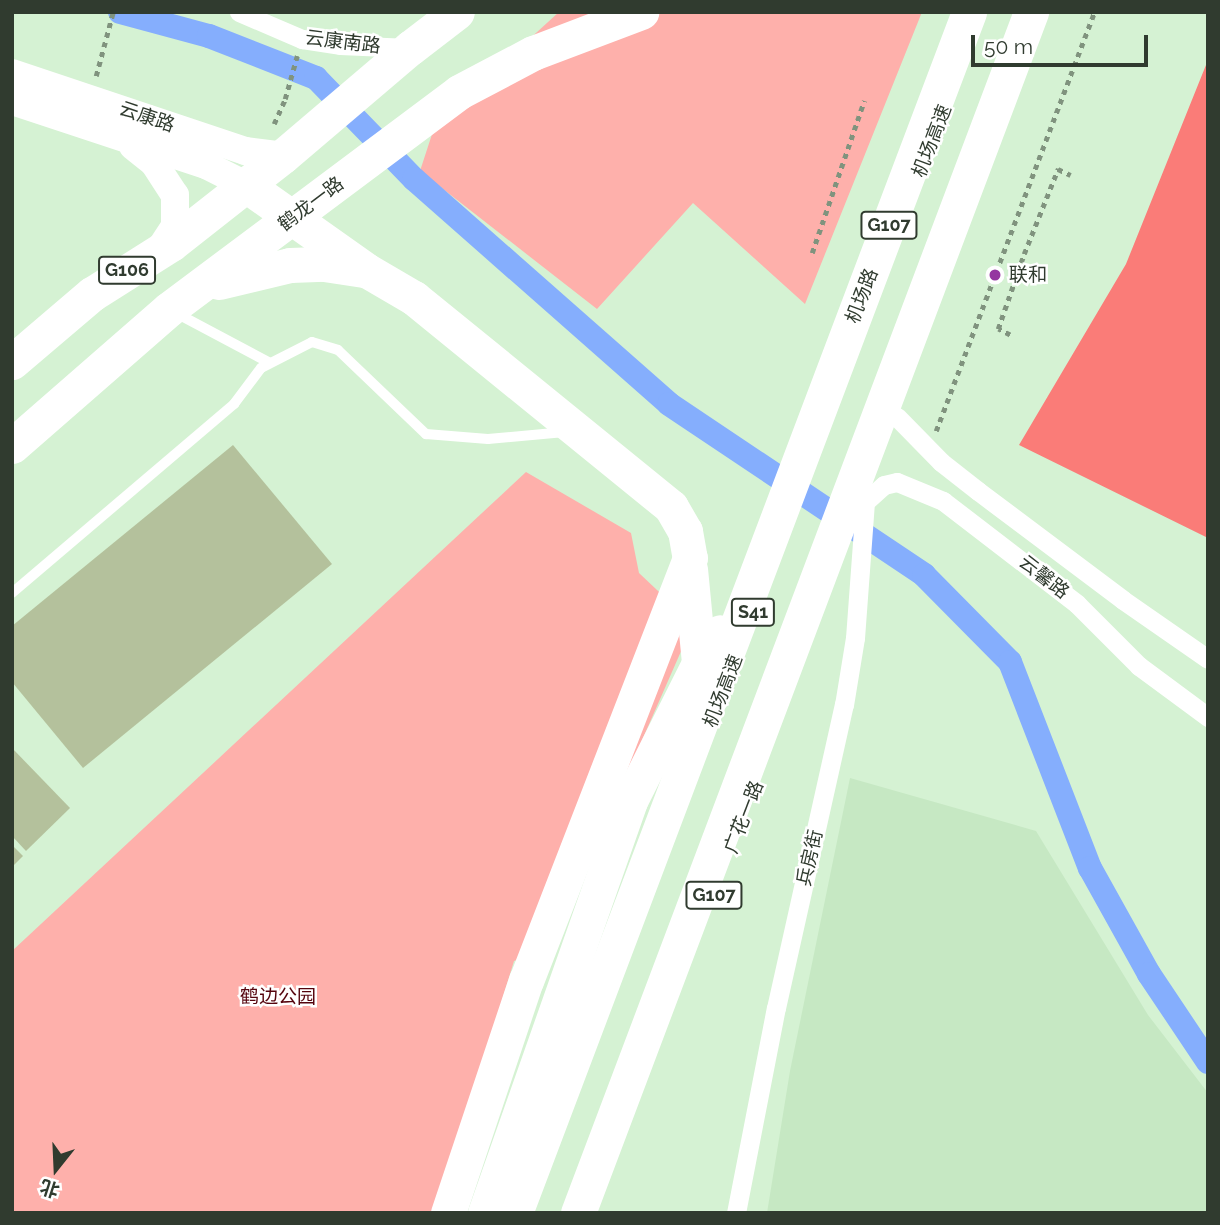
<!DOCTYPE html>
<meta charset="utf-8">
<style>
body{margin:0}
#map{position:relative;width:1220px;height:1225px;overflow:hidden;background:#d5f2d3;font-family:Raleway,"Noto Sans SC",sans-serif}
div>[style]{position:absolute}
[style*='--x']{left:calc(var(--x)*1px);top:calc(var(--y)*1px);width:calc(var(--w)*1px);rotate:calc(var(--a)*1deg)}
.built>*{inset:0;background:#c6e8c3}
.green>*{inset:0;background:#feb0ab}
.forest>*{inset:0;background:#fa7c78}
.canal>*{height:24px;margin:-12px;padding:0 12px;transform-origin:12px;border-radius:12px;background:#85aefd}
.building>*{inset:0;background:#b4c19c}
.path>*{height:4.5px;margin-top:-2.25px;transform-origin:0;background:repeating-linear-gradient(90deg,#80937e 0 5px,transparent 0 10px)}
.lane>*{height:10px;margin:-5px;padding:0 5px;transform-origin:5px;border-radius:5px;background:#fff}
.street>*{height:19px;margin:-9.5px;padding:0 9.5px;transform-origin:9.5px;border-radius:9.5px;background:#fff}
.secondary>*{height:28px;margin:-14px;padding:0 14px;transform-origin:14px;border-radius:14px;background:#fff}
.highway>*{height:35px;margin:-17.5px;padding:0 17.5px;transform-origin:17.5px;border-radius:17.5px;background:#fff}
.dots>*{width:19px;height:19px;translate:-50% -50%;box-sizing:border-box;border:4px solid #fff;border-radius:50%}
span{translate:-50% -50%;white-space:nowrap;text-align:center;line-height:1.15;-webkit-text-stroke:5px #fff;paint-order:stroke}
.shield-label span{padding:2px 5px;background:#fff;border:2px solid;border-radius:5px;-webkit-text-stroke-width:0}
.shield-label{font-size:18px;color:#303b2f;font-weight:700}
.street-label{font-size:19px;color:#303b2f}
.poi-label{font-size:19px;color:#303b2f}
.left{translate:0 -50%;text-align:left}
.park-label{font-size:19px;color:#55040d}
.frame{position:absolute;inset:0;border:14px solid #303b2f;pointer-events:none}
.north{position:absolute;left:21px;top:1134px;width:70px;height:70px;-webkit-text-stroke:5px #fff;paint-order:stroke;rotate:198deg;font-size:19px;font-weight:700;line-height:28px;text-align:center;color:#303b2f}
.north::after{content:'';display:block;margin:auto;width:24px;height:32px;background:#303b2f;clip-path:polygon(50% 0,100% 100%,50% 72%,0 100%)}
.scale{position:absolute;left:971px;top:35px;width:177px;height:32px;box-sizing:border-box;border:4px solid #303b2f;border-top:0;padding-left:9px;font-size:21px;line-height:24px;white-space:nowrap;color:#303b2f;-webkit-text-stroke:5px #fff;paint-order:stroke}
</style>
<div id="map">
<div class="built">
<div style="clip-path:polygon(850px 778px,1036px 831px,1148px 1015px,1208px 1093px,1208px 1213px,767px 1213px,790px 1071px)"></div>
</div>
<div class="green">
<div style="clip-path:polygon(559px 12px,922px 12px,805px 304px,693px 203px,597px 309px,420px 171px,435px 125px)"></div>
<div style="clip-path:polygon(526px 472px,631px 533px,639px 573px,693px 624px,550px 950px,514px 961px,437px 1213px,12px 1213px,12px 951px)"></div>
</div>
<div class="forest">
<div style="clip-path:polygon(1208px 60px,1208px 538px,1019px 445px,1126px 264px)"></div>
</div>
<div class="canal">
<div style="--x:120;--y:12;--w:92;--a:15.1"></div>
<div style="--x:209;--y:36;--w:115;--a:21.4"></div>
<div style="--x:316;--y:78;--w:141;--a:45.9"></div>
<div style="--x:414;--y:179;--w:340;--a:41.4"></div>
<div style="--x:669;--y:404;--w:307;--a:33.8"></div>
<div style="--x:924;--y:575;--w:122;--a:45.3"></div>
<div style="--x:1010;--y:662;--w:221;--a:68.8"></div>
<div style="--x:1090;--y:868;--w:121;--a:60.9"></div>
<div style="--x:1149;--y:974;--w:106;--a:56.2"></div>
</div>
<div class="building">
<div style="clip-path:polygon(233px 445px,332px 564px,83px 768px,12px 682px,12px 626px)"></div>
<div style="clip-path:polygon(12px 748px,70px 808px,26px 851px,12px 836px)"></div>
<div style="clip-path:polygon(12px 845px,23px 856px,12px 867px)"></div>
</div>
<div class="path">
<div style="--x:96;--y:76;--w:66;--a:-75.1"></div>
<div style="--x:274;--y:124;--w:27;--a:-66"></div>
<div style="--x:285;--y:99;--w:45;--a:-74.4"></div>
<div style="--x:812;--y:253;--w:161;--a:-71.1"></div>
<div style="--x:1010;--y:335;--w:13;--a:-153"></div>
<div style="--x:998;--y:329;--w:79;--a:-70.9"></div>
<div style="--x:1024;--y:254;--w:92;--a:-68.2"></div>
<div style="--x:1058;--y:169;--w:14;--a:25"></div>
<div style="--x:936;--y:431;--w:448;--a:-69.3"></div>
</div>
<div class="lane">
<div style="--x:176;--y:313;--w:106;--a:28"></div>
<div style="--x:12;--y:593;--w:292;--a:-40.4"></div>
<div style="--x:234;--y:404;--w:45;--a:-53.1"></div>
<div style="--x:261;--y:368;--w:57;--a:-27"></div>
<div style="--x:312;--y:342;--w:27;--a:17"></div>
<div style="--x:338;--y:350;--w:122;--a:43.7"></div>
<div style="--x:426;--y:434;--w:62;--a:4.6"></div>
<div style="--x:488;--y:439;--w:77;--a:-5.2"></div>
</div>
<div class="street">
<div style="--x:239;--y:12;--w:69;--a:23.2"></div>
<div style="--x:302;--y:39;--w:38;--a:9"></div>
<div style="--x:340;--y:45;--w:69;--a:2.5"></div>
<div style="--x:897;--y:417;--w:63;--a:45.6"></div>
<div style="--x:941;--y:462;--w:47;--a:38.1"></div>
<div style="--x:978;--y:491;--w:181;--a:36.9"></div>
<div style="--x:1123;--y:600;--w:103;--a:34.8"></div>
<div style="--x:736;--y:1213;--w:209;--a:-79"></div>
<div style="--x:776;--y:1008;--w:311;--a:-77.4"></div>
<div style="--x:844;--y:705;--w:68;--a:-80.7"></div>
<div style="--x:855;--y:638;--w:136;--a:-85.8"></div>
<div style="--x:865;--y:502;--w:25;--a:-42"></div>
<div style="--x:884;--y:485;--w:13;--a:-13"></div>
<div style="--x:897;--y:482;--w:50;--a:22.4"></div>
<div style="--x:943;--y:501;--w:169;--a:37.5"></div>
<div style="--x:1077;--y:604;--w:88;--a:45"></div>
<div style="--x:1139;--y:666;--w:86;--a:36.5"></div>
</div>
<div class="secondary">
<div style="--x:12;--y:73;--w:246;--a:18.5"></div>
<div style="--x:245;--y:151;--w:38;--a:7"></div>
<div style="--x:12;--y:101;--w:204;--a:18.3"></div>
<div style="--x:206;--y:165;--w:45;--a:26.6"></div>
<div style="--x:133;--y:146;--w:27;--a:39"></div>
<div style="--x:154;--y:163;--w:38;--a:57"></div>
<div style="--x:175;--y:195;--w:31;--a:90"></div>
<div style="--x:175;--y:226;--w:30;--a:123"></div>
</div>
<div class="highway">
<div style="--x:246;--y:185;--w:147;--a:35.3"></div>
<div style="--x:366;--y:270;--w:56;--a:30.3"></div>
<div style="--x:414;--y:298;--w:331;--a:39.1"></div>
<div style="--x:671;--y:507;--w:28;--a:60"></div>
<div style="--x:685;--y:531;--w:27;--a:80"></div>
<div style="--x:690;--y:558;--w:453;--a:111.2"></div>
<div style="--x:526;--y:980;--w:246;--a:108.5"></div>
<div style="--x:219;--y:282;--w:73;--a:-13.5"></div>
<div style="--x:290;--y:265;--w:34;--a:-2"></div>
<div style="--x:324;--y:264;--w:40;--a:8.5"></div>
<div style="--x:12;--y:362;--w:105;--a:-40.4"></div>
<div style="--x:92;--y:294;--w:93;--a:-32.3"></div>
<div style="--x:171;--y:244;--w:142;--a:-38.2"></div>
<div style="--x:283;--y:156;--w:167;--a:-40.4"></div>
<div style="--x:410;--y:48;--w:59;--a:-37.5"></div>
<div style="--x:12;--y:446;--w:208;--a:-41.1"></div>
<div style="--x:169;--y:309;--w:362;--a:-36.8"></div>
<div style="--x:459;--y:92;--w:84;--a:-27.8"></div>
<div style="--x:533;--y:53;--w:116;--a:-20.8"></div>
<div style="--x:690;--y:569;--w:94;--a:84.5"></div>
<div style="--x:485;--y:1213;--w:437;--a:-70.6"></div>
<div style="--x:630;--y:801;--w:154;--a:-63.4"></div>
<div style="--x:699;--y:663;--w:37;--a:-56"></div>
<div style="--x:515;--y:1213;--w:1284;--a:-69.29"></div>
<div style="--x:578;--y:1213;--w:1284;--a:-69.33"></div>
</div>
<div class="dots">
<div style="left:995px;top:275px;background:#9537a0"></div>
</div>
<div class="shield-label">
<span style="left:889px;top:225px">G107</span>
<span style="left:127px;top:270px">G106</span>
<span style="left:753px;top:612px">S41</span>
<span style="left:714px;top:895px">G107</span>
</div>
<div class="street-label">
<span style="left:343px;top:42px;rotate:7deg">云康南路</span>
<span style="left:147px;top:117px;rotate:19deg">云康路</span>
<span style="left:932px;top:141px;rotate:-69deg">机场高速</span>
<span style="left:311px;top:204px;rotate:-37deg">鹤龙一路</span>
<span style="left:862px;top:296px;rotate:-69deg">机场路</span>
<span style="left:1044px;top:577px;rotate:38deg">云馨路</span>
<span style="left:723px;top:691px;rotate:-69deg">机场高速</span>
<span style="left:744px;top:817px;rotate:-69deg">广花一路</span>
<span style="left:810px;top:858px;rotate:-77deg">兵房街</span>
</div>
<div class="poi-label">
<span class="left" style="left:1009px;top:275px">联和</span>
</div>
<div class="park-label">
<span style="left:278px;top:997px">鹤边公园</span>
</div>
<div class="frame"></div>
<div class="north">北</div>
<div class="scale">50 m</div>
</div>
